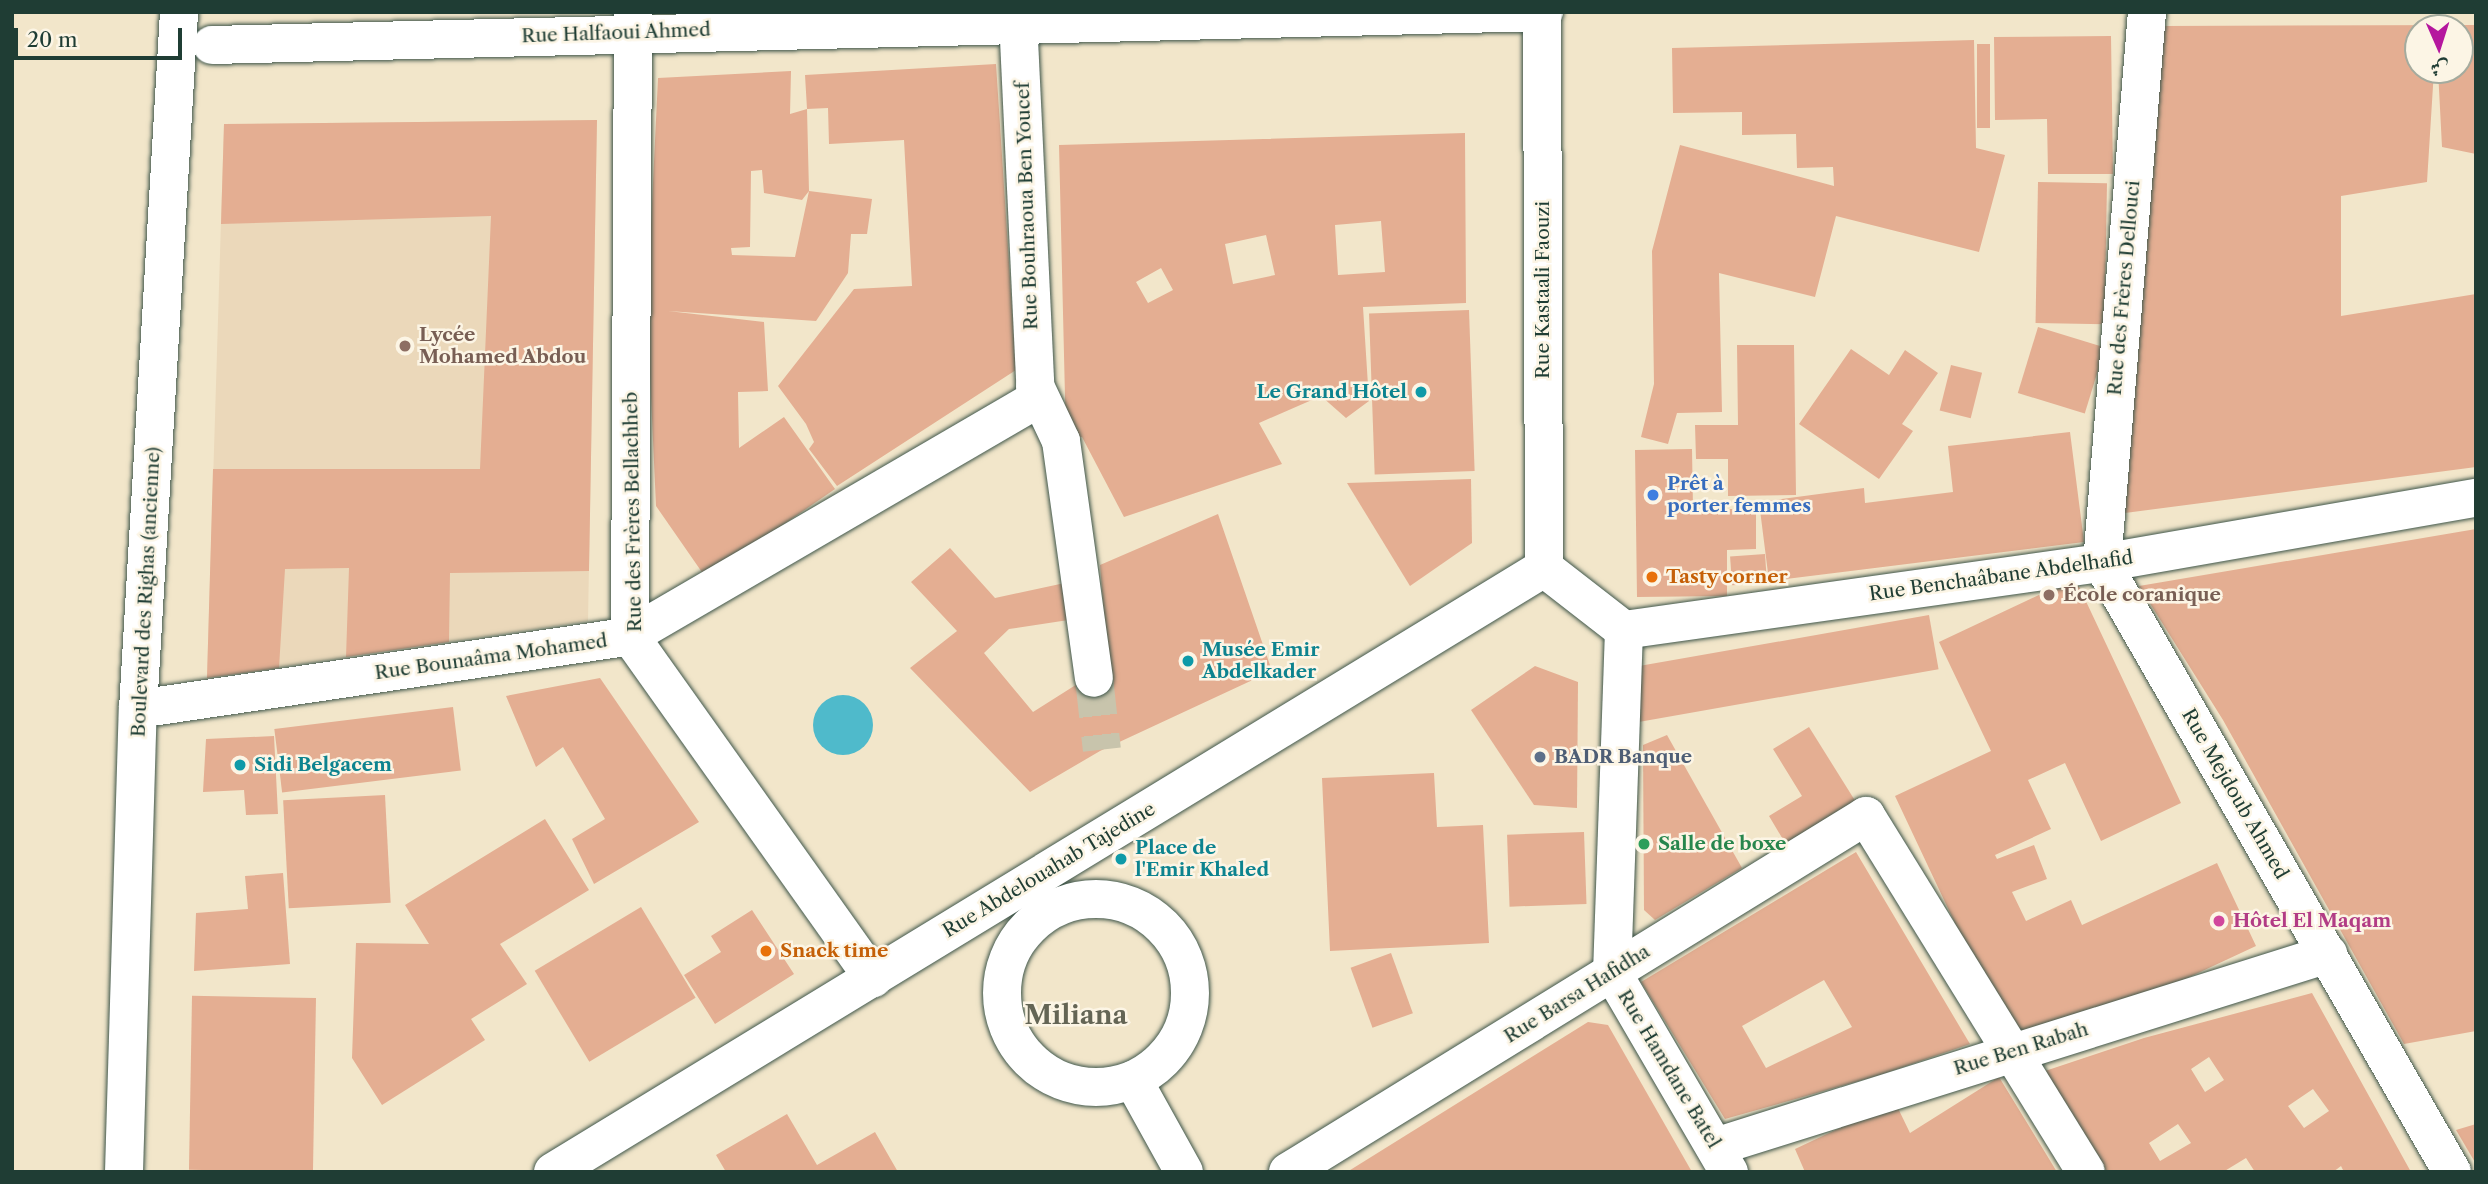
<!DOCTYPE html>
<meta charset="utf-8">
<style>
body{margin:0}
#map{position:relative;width:2488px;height:1184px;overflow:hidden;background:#f2e6ca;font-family:"Libre Caslon Text",Amiri,serif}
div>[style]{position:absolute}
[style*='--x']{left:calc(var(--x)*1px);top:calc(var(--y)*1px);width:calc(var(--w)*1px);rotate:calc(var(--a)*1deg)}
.built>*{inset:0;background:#ebd8ba}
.water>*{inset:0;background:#4fbacb}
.round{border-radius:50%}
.building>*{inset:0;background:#e4ae92;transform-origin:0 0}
.pedestrian-tunnel>*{height:38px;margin-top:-19px;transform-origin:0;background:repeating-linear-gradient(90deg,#c8c4ac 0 38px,transparent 0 57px)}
.roads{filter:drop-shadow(0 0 2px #3f564a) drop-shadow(0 0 2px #3f564a)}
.pedestrian>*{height:38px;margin:-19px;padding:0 19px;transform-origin:19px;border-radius:19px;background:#fff}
.minor>*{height:38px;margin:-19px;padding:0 19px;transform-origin:19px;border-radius:19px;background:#fff}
.minor>.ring{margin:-19px;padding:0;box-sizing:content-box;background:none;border:38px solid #fff;border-radius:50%}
.dots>*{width:19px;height:19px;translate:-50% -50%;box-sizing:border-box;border:4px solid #fcf5e5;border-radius:50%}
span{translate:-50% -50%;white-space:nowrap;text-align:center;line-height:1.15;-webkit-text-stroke:5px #fcf5e5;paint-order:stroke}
.street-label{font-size:19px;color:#1f3d34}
.education-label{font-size:19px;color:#785e54;font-weight:700}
.left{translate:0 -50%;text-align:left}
.culture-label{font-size:19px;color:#0d838f;font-weight:700}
.right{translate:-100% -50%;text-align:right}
.shop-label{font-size:19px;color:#366cbe;font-weight:700}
.food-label{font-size:19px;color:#c56008;font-weight:700}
.service-label{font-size:19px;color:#4e5e75;font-weight:700}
.leisure-label{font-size:19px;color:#27864d;font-weight:700}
.hotel-label{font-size:19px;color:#b23c85;font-weight:700}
.district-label{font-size:26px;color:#646555;font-weight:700}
.frame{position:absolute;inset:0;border:14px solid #1f3d34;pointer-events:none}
.north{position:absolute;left:2404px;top:14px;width:70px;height:70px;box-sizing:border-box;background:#fcf5e5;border:2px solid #a4ab9e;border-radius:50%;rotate:177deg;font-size:19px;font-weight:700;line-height:28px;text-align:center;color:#1f3d34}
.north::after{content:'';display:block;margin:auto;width:24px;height:32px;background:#b5179e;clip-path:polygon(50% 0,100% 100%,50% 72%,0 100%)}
.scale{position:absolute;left:14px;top:28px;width:168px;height:32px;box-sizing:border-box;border:4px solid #1f3d34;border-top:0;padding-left:9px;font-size:21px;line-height:24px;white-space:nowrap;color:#1f3d34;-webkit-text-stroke:5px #fcf5e5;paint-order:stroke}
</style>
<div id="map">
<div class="built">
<div style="clip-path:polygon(597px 120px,588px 621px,207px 678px,224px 124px)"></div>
</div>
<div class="water">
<div class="round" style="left:813px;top:695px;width:60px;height:60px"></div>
</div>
<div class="building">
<div style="clip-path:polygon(2476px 25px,2476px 154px,2442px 147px,2438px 70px,2460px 70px,2460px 28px,2418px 28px,2418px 70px,2434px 70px,2427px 182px,2341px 196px,2341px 316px,2476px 294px,2476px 467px,2125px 513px,2164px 26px)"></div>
<div style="clip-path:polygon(2111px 36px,2113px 174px,2048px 174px,2047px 119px,1995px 120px,1994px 37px)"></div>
<div style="clip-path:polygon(1974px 40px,1976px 148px,2005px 155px,1979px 252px,1836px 216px,1815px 297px,1719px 273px,1722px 412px,1677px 413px,1668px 444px,1641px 437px,1654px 384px,1652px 251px,1680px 145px,1834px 186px,1833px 167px,1797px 168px,1796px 134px,1742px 135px,1742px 112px,1673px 113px,1672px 48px)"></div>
<div style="left:1977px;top:44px;width:13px;height:84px"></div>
<div style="clip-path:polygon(996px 64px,1016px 370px,837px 486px,809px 449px,814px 442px,806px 424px,778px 386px,854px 289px,912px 286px,904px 140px,829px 144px,828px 108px,807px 109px,805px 75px)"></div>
<div style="clip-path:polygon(791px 71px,790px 114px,807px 109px,809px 191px,802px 200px,764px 193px,762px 170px,751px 171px,750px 247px,731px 248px,732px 255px,795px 257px,809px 191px,872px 199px,867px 234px,851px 234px,848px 273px,816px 321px,668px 311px,764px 322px,768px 391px,738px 392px,739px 448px,784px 417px,835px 489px,706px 578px,656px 506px,647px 309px,658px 78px)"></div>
<div style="clip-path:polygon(597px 120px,589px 571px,450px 573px,449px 642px,346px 657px,349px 568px,285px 569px,279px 668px,207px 678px,213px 469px,480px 469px,491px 216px,221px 224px,224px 124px)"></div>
<div style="clip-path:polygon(evenodd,1465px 133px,1466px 303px,1363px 307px,1369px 401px,1346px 418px,1321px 396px,1259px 423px,1282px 464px,1124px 517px,1082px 437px,1066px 439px,1059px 145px,1465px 133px,1381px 221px,1385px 272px,1338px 275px,1335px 225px,1381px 221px,1465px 133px,1266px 235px,1275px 275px,1233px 284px,1225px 244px,1266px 235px,1465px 133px,1161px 268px,1173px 290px,1148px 303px,1136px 282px,1161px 268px)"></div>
<div style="left:2038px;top:182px;width:69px;height:141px;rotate:1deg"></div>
<div style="left:1469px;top:310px;width:161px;height:100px;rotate:88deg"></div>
<div style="left:2038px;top:327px;width:70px;height:69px;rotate:17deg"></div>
<div style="clip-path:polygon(1737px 345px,1794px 345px,1796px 495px,1728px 496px,1728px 459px,1696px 459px,1695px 425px,1738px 425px)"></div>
<div style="clip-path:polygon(1851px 349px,1889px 375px,1905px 350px,1938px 373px,1902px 424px,1913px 431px,1879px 479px,1799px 424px)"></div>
<div style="left:1951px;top:365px;width:32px;height:47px;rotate:14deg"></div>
<div style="clip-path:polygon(2070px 432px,2084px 542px,1769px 581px,1759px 502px,1864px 488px,1865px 503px,1953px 492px,1948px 446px)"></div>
<div style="clip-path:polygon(1692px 449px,1693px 509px,1756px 509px,1756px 549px,1727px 550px,1727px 596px,1637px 597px,1635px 450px)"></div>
<div style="clip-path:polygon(1471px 479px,1472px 543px,1410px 586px,1347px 483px)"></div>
<div style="clip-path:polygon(1218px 514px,1272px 671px,1100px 751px,1030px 792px,910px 668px,957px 631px,911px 582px,950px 548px,995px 598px,1074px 581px,1075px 619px,1009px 629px,984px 653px,1033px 712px,1082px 681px,1109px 679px,1100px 565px)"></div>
<div style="clip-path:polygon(2476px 529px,2476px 1031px,2404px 1044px,2223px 720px,2139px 586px)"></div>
<div style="left:1765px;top:554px;width:29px;height:35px;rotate:86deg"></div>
<div style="clip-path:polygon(2075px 578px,2181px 803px,2101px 841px,2065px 763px,2028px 780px,2051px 829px,1995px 855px,1997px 859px,2034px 845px,2047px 879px,2012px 892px,2026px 921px,2071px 900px,2082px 925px,2217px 863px,2256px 946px,2018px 1057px,1895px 796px,1991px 751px,1939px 642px)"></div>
<div style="left:1929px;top:615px;width:55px;height:316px;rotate:80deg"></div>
<div style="clip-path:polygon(1535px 666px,1578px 682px,1577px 808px,1534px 805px,1471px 710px)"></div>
<div style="clip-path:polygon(600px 678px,699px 822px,594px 884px,572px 839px,605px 819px,563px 747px,536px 767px,506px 696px)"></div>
<div style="left:453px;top:707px;width:64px;height:180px;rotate:83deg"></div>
<div style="clip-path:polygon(1809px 727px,1864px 815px,1794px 858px,1769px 816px,1802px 796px,1773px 749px)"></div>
<div style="clip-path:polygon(1667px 735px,1742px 868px,1655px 920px,1644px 910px,1643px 745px)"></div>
<div style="clip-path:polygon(274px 736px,278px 814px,246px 815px,244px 790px,203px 792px,206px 739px)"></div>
<div style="clip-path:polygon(1434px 773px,1437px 827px,1483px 825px,1489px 943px,1330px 951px,1322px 778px)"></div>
<div style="left:385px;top:795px;width:108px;height:102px;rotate:87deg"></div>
<div style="clip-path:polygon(545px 819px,589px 890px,500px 944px,527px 984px,471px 1019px,485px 1040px,382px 1105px,352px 1058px,356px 943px,429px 944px,405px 905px)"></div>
<div style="left:1584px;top:832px;width:72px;height:77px;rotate:88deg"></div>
<div style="clip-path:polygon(evenodd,1856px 852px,1970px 1044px,1880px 1075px,1725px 1119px,1641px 982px,1856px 852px,1824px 980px,1852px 1027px,1766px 1068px,1742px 1026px,1824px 980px)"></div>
<div style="clip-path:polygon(283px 873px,290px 964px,194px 971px,196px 913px,248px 909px,245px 876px)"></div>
<div style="left:641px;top:907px;width:106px;height:124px;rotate:59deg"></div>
<div style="clip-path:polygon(752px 910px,794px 974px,715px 1024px,684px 975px,721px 952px,711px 936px)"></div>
<div style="left:1391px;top:953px;width:64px;height:43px;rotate:70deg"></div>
<div style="clip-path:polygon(evenodd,2312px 993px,2411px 1172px,2344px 1172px,2341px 1166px,2333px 1172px,2255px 1172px,2246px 1158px,2223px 1172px,2107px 1172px,2042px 1072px,2144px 1038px,2312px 993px,2209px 1057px,2224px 1080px,2205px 1092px,2191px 1069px,2209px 1057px,2312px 993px,2313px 1089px,2329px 1111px,2304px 1128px,2288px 1106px,2313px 1089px,2312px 993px,2178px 1124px,2191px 1143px,2160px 1161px,2149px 1143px,2178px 1124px)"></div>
<div style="left:316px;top:998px;width:174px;height:124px;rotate:91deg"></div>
<div style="clip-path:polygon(1588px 1022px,1608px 1025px,1692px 1172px,1347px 1172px)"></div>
<div style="clip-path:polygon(1999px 1077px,2057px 1172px,1805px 1172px,1795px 1149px,1895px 1102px,1910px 1133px)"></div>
<div style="clip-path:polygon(787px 1114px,817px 1165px,875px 1132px,898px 1172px,726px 1172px,716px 1155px)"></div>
<div style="clip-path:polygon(2476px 1124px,2476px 1164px,2456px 1130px)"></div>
</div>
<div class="pedestrian-tunnel">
<div style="--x:1094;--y:678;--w:72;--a:83.7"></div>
</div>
<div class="roads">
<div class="pedestrian">
<div style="--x:1035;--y:386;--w:61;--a:64.7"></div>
<div style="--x:1061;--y:441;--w:239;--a:82.1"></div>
</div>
<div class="minor">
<div style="--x:633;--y:12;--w:624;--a:90.28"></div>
<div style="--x:630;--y:636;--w:420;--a:54.6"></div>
<div style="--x:1542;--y:12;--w:556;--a:89.79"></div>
<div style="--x:2147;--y:12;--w:553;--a:94.67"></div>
<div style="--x:2102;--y:563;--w:702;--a:60.11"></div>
<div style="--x:212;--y:45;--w:1332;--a:-1.42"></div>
<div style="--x:1544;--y:568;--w:101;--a:37.8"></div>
<div style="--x:1624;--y:630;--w:483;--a:-8"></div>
<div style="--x:2102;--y:563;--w:380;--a:-9.9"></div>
<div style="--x:1624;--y:630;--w:342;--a:92"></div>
<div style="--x:1612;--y:972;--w:232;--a:59.7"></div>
<div style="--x:138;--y:709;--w:497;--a:-8.4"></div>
<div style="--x:630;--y:636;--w:470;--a:-30.2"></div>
<div style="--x:1036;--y:400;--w:388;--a:-92.7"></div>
<div class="ring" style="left:1002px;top:899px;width:150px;height:150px"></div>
<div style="--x:1133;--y:1080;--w:105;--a:61"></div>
<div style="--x:1715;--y:1147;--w:643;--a:-17.48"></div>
<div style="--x:124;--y:1172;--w:463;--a:-88.3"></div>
<div style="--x:138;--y:709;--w:698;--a:-86.63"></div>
<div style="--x:553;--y:1172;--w:1161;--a:-31.36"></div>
<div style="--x:1288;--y:1172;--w:679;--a:-31.63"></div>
<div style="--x:1866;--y:816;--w:418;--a:58.3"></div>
</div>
</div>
<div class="dots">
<div style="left:405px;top:346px;background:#8d6e63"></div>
<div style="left:1421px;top:392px;background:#0f9aa8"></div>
<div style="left:1653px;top:495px;background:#3f7fe0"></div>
<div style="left:1652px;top:577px;background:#e8710a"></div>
<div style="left:2049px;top:595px;background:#8d6e63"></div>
<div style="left:1188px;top:661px;background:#0f9aa8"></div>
<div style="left:1540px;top:757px;background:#5c6f8a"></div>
<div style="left:240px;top:765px;background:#0f9aa8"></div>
<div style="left:1644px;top:844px;background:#2e9e5b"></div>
<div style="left:1121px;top:859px;background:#0f9aa8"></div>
<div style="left:2219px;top:921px;background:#d1479c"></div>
<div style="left:766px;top:951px;background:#e8710a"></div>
</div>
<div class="street-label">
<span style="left:616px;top:33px;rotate:-2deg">Rue Halfaoui Ahmed</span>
<span style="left:1027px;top:206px;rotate:-92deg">Rue Bouhraoua Ben Youcef</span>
<span style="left:2124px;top:288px;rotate:-85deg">Rue des Frères Dellouci</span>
<span style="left:1543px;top:290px;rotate:-90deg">Rue Kastaali Faouzi</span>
<span style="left:633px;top:512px;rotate:-91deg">Rue des Frères Bellachheb</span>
<span style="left:2001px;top:576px;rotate:-8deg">Rue Benchaâbane Abdelhafid</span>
<span style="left:146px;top:592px;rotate:-87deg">Boulevard des Righas (ancienne)</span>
<span style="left:491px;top:657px;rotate:-8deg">Rue Bounaâma Mohamed</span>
<span style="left:2235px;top:794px;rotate:60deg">Rue Mejdoub Ahmed</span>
<span style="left:1049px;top:870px;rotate:-31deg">Rue Abdelouahab Tajedine</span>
<span style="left:1577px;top:994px;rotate:-32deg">Rue Barsa Hafidha</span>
<span style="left:2021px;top:1049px;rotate:-17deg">Rue Ben Rabah</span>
<span style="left:1669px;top:1069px;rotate:59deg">Rue Hamdane Batel</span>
</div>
<div class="education-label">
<span class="left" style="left:419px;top:346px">Lycée<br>Mohamed Abdou</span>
<span class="left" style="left:2063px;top:595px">École coranique</span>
</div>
<div class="culture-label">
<span class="right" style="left:1407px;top:392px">Le Grand Hôtel</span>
<span class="left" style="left:1202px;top:661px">Musée Emir<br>Abdelkader</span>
<span class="left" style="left:254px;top:765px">Sidi Belgacem</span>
<span class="left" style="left:1135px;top:859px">Place de<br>l'Emir Khaled</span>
</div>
<div class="shop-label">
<span class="left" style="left:1667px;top:495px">Prêt à<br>porter femmes</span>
</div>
<div class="food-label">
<span class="left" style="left:1666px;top:577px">Tasty corner</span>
<span class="left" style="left:780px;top:951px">Snack time</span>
</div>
<div class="service-label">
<span class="left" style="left:1554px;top:757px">BADR Banque</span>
</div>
<div class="leisure-label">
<span class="left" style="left:1658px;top:844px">Salle de boxe</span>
</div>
<div class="hotel-label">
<span class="left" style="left:2233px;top:921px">Hôtel El Maqam</span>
</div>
<div class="district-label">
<span style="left:1076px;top:1016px">Miliana</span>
</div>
<div class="frame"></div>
<div class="north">ش</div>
<div class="scale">20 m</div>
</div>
